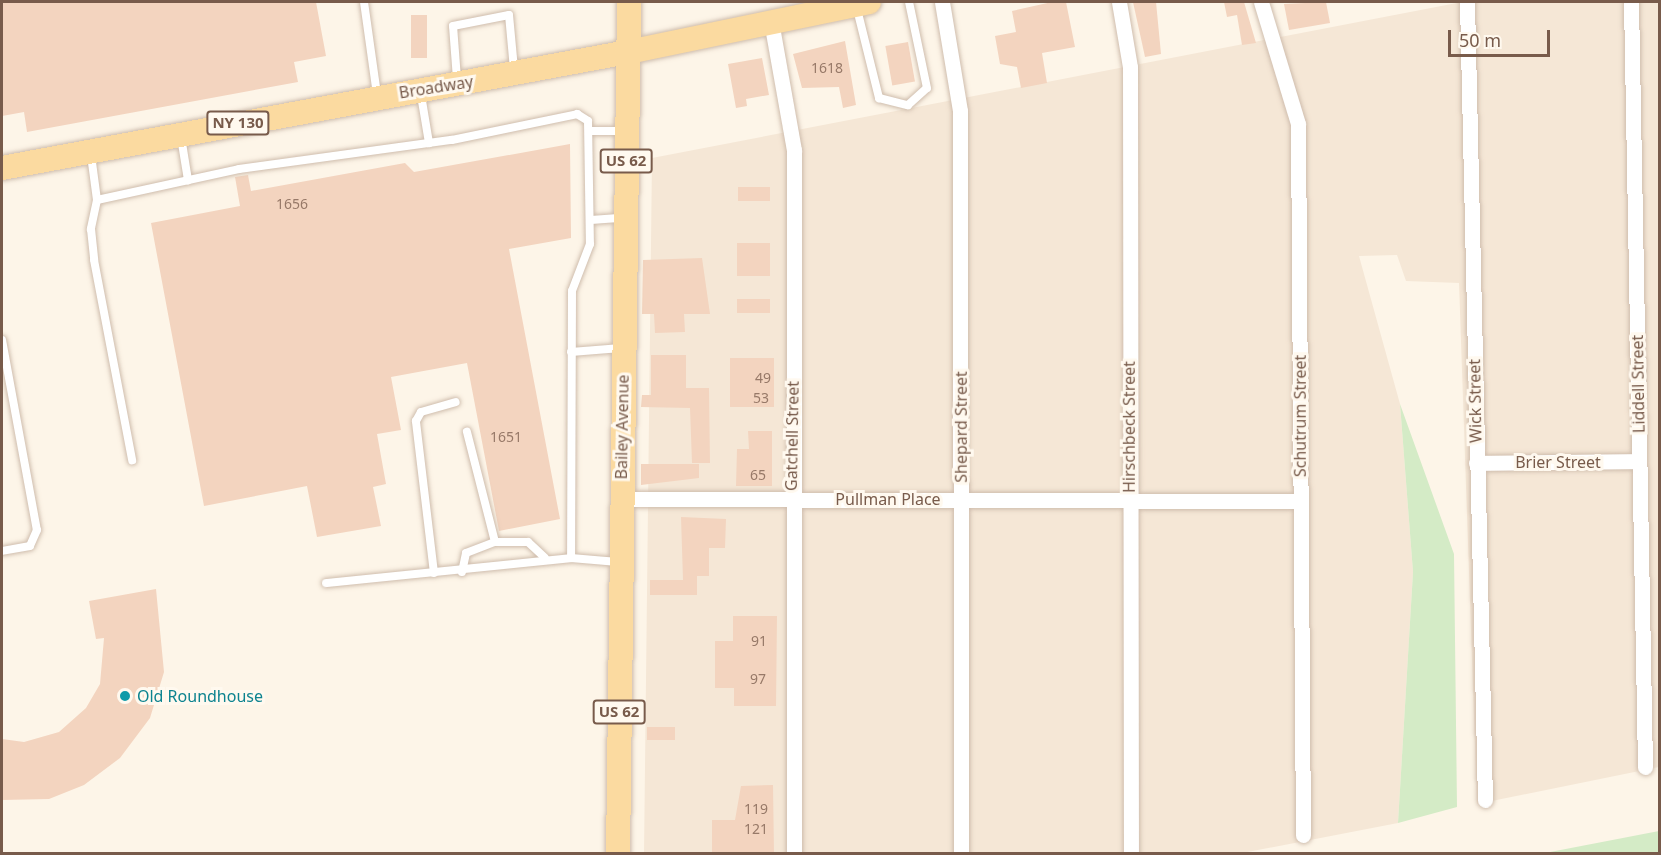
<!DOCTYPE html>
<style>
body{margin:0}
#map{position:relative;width:1661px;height:855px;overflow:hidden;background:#fdf5e8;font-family:"Noto Sans",sans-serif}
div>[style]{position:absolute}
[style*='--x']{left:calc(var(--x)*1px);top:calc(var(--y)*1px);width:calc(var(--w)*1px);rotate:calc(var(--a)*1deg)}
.residential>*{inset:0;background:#f5e7d6}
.green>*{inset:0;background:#d4ebc6}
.building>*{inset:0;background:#f3d4bf;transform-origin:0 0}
.roads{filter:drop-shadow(0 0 2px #cfbdad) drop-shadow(0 0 2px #cfbdad)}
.service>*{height:8px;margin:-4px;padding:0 4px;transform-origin:4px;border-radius:4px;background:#fff}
.minor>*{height:15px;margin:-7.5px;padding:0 7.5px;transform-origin:7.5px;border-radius:7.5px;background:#fff}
.primary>*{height:24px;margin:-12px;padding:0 12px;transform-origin:12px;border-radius:12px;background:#fbdaa0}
.dots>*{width:16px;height:16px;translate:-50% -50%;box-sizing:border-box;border:3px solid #fff9ef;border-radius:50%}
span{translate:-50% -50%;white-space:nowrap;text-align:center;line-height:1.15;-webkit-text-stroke:6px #fff9ef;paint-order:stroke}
.number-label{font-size:14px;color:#977968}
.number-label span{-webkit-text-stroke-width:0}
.shield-label span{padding:2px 4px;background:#fff9ef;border:2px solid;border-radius:4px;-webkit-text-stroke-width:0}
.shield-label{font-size:15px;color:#785b4b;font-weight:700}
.street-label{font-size:16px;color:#785b4b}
.culture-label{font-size:16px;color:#0d838f}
.left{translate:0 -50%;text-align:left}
.frame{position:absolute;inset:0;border:3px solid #785b4b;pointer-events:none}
.scale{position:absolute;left:1448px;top:30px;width:102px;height:27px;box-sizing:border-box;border:3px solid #785b4b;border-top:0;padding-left:8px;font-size:18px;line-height:21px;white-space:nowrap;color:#785b4b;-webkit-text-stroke:4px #fff9ef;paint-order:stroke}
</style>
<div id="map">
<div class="residential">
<div style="clip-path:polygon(1462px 2px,1659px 2px,1659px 767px,1477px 804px,1459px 283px,1406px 281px,1397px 255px,1359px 256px,1400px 404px,1413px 572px,1398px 823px,1237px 854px,644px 854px,652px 158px)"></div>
</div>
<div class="green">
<div style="clip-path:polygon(1400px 404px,1454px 554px,1457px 807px,1398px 823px,1413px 572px)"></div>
<div style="clip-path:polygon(1659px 831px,1659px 853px,1545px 853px)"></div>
</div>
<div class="building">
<div style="clip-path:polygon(2px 2px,316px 2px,326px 56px,294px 62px,298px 82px,27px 132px,24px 112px,2px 116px)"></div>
<div style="clip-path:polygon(1052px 2px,1066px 2px,1075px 47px,1042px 53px,1047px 83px,1021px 88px,1017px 67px,1000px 64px,995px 36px,1016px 32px,1012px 11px)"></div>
<div style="clip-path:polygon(1133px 2px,1156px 2px,1161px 54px,1145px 57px)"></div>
<div style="clip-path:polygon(1224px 2px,1244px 2px,1256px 43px,1242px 45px,1237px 15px,1227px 17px)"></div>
<div style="clip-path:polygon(1326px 2px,1330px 23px,1289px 30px,1284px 4px)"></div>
<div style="left:411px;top:15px;width:16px;height:43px"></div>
<div style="clip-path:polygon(845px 41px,856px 105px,843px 108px,839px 87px,802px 88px,793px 54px)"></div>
<div style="left:908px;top:42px;width:40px;height:23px;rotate:80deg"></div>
<div style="clip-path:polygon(762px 58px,769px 95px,746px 99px,747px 106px,736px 108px,728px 64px)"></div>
<div style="clip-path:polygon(570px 144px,571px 238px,509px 249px,560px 519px,499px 531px,467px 363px,391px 377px,401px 430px,377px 434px,386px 484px,373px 487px,381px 526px,317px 537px,307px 486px,204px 506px,151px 223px,240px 206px,235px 177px,248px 175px,251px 191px,405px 163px,414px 172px)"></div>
<div style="left:738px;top:187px;width:32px;height:14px"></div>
<div style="left:737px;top:243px;width:33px;height:33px"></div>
<div style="clip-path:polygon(702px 258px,710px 314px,684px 314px,685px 332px,655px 333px,654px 314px,642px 314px,643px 260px)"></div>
<div style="left:737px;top:299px;width:33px;height:14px"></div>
<div style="clip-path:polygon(651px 355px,686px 355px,686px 388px,709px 388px,710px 463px,692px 463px,690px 408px,641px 407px,642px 395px,651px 395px)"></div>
<div style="left:730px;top:358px;width:44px;height:49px"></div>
<div style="clip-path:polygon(748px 431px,772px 431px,772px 486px,736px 486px,737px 449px,749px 449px)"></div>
<div style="clip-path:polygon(641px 464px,699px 464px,699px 478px,641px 485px)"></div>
<div style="clip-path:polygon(681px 517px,726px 519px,725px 548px,709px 548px,709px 576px,697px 576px,697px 595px,650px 595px,650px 580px,683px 580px)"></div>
<div style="clip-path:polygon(156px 589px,164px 672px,150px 718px,120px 758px,84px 785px,49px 799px,2px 800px,2px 739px,24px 742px,59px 732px,86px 708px,100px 684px,104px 638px,96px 639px,89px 601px)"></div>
<div style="clip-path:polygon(733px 616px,777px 616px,776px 706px,734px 706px,734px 688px,715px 688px,715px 641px,733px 641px)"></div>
<div style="left:647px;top:727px;width:28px;height:13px"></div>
<div style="clip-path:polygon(773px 785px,774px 854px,712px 853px,712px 820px,735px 820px,741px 786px)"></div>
</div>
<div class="roads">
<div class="service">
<div style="--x:364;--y:2;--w:94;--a:82"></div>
<div style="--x:857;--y:9;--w:92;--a:76.1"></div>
<div style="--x:879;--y:98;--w:30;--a:14"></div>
<div style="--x:908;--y:105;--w:25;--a:-42"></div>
<div style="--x:927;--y:88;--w:88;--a:-101.8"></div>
<div style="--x:457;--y:79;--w:53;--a:-94.3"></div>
<div style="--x:453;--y:26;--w:57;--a:-11.1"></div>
<div style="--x:509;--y:15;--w:54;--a:84.7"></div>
<div style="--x:421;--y:95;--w:49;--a:80.5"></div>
<div style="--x:592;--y:131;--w:31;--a:0"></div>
<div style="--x:181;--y:137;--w:44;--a:80.8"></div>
<div style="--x:91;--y:155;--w:45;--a:82.4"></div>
<div style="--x:97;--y:200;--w:145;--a:-12.3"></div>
<div style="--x:239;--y:169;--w:215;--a:-7.8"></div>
<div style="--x:452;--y:140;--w:128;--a:-11.7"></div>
<div style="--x:577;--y:114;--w:13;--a:32"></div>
<div style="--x:588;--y:121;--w:123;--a:89.1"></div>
<div style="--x:590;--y:244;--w:50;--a:111"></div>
<div style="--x:572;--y:291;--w:267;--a:90.2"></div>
<div style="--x:571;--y:558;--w:47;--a:4.9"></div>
<div style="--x:97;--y:200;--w:30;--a:102"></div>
<div style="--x:91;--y:229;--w:31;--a:84"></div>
<div style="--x:94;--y:260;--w:204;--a:79.2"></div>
<div style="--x:591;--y:220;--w:31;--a:-4"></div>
<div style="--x:2;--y:340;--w:193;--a:79.6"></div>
<div style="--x:37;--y:530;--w:17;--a:114"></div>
<div style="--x:30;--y:546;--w:28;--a:170"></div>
<div style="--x:571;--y:352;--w:50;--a:-4.6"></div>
<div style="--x:495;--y:542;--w:33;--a:0"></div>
<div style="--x:528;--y:542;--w:23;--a:43"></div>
<div style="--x:462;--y:572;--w:19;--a:-78"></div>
<div style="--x:466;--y:553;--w:31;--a:-21"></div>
<div style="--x:495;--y:542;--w:114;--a:-104.3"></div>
<div style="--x:434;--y:573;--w:153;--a:-96.8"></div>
<div style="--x:416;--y:421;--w:10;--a:-61"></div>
<div style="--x:421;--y:412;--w:36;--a:-16"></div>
<div style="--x:326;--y:583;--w:246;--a:-5.8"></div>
</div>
<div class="minor">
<div style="--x:942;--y:2;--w:110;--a:80.6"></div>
<div style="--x:960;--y:111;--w:743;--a:89.92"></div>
<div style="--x:1119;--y:2;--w:66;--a:80.4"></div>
<div style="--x:1130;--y:67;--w:787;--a:89.93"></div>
<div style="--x:1261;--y:2;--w:127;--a:73.1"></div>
<div style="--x:1298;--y:124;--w:711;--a:89.6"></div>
<div style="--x:1467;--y:2;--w:798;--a:88.71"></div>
<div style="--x:1631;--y:2;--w:765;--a:88.95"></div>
<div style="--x:771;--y:21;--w:131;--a:79.9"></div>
<div style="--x:794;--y:150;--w:704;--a:90"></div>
<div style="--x:1476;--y:463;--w:163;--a:-0.7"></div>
<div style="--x:621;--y:499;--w:678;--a:0.17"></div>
</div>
<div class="primary">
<div style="--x:2;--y:168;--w:637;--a:-10.5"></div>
<div style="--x:628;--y:52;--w:246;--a:-11.7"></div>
<div style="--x:618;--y:854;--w:852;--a:-89.26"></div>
</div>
</div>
<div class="dots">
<div style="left:125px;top:696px;background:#0f9aa8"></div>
</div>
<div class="number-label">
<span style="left:827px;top:68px">1618</span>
<span style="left:292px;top:204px">1656</span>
<span style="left:763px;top:378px">49</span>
<span style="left:761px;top:398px">53</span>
<span style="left:506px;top:437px">1651</span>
<span style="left:758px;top:475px">65</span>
<span style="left:759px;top:641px">91</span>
<span style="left:758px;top:679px">97</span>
<span style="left:756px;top:809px">119</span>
<span style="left:756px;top:829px">121</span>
</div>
<div class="shield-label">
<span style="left:238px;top:123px">NY 130</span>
<span style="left:626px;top:161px">US 62</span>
<span style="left:619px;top:712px">US 62</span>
</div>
<div class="street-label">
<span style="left:436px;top:87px;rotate:-9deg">Broadway</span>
<span style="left:1638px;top:384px;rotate:-91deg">Liddell Street</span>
<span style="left:1475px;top:401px;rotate:-91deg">Wick Street</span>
<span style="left:1300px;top:416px;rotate:-90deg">Schutrum Street</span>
<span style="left:622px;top:427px;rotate:-89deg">Bailey Avenue</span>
<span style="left:961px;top:427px;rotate:-90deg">Shepard Street</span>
<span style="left:1129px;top:427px;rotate:-90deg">Hirschbeck Street</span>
<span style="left:792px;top:436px;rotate:-89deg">Gatchell Street</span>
<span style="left:1558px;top:462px">Brier Street</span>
<span style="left:888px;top:499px">Pullman Place</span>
</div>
<div class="culture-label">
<span class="left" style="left:137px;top:696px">Old Roundhouse</span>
</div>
<div class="frame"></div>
<div class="scale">50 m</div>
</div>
